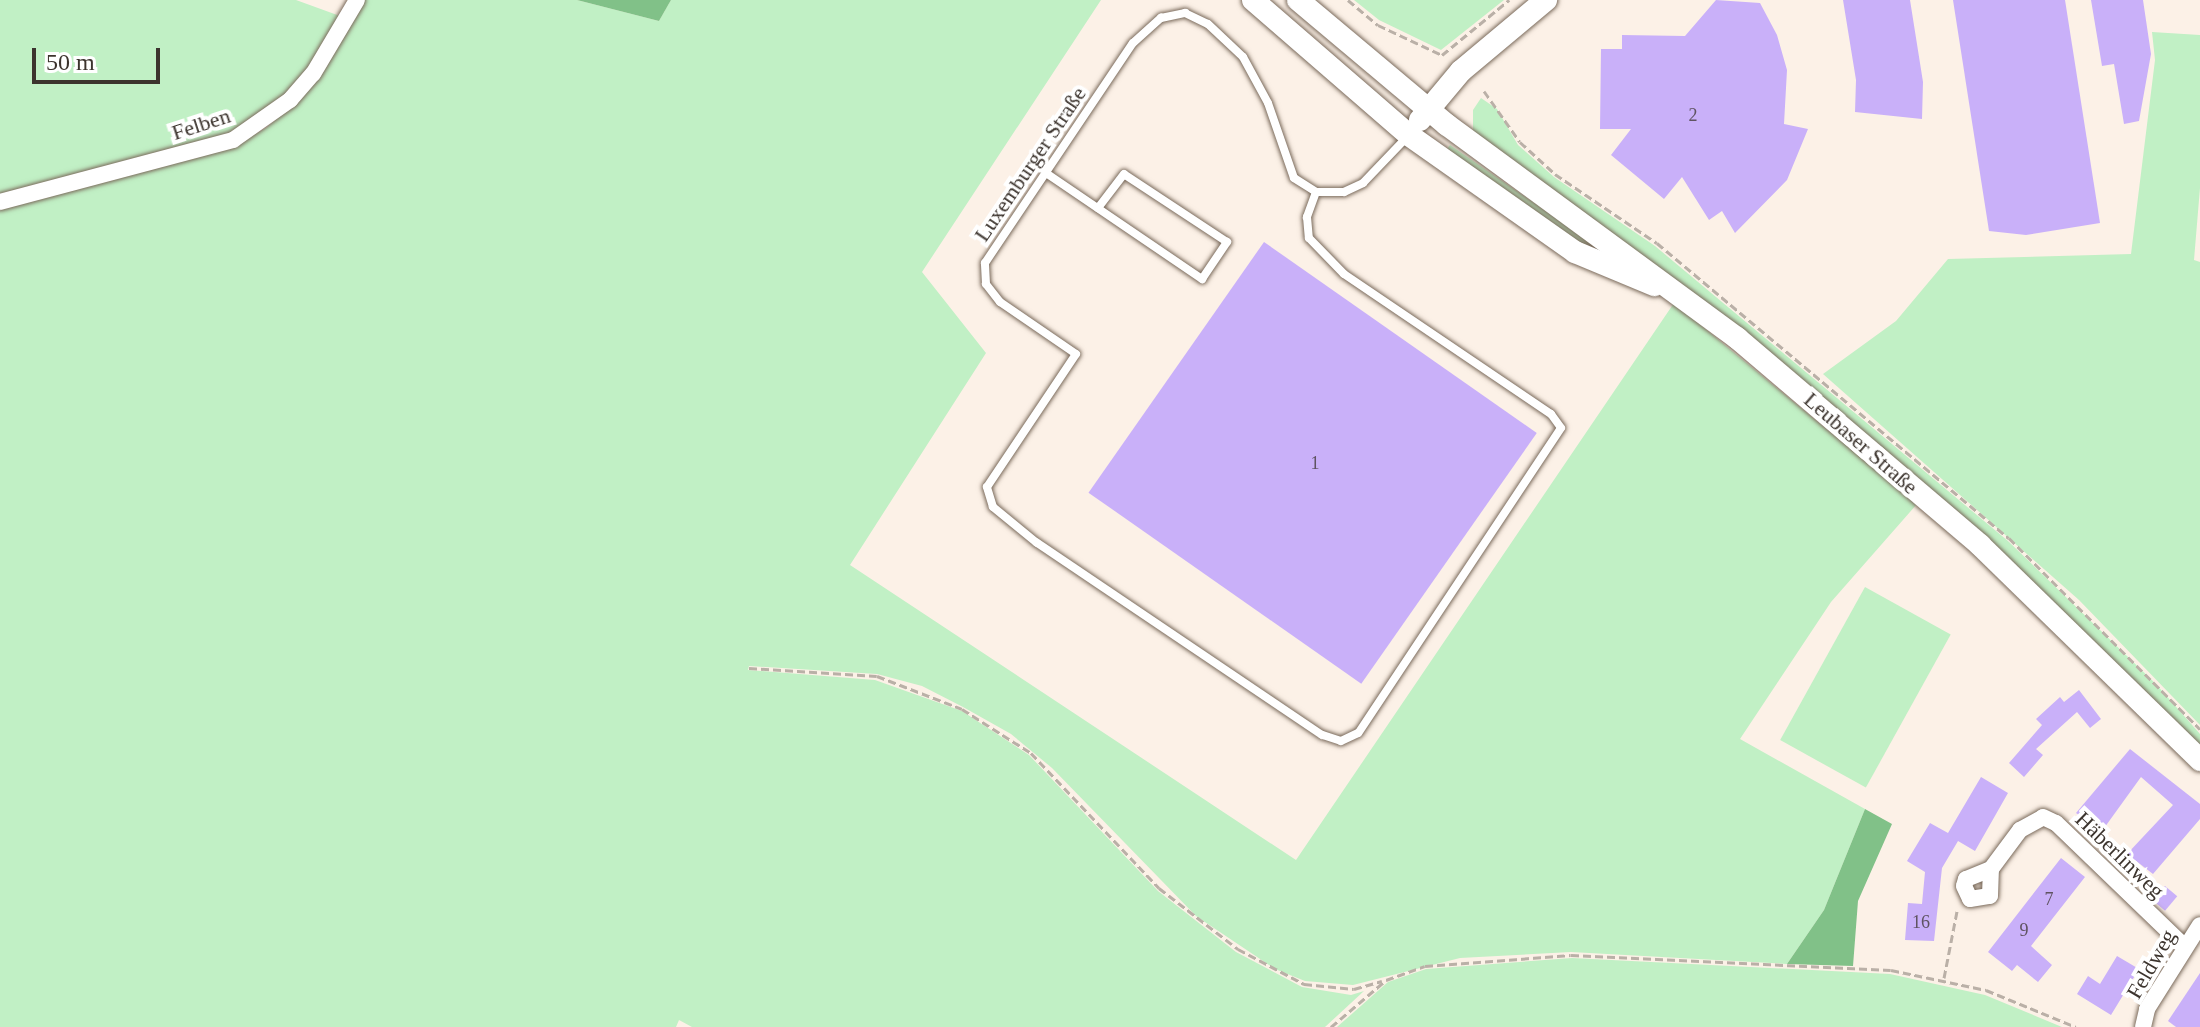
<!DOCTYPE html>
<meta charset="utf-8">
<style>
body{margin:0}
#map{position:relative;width:2200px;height:1027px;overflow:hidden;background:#fcf1e7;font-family:"Times New Roman",serif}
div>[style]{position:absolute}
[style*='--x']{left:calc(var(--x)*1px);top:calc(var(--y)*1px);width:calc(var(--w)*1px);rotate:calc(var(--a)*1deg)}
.green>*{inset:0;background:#c1f0c5;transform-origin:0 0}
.forest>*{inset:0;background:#81c188}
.building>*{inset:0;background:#c9b0f9;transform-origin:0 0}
.path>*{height:3px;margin-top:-1.5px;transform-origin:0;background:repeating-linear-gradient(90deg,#bab0a7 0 8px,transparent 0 12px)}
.roads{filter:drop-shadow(0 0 2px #7a6a5b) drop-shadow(0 0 2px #7a6a5b)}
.lane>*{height:8px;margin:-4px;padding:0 4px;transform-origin:4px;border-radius:4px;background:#fff}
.street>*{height:16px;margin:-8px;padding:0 8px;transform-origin:8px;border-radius:8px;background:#fff}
.secondary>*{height:22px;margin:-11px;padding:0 11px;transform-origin:11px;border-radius:11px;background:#fff}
span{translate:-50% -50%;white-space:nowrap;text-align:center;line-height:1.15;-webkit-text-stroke:8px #fff;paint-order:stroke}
.number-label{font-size:18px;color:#5f5361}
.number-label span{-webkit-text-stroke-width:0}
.street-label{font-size:22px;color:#3c342e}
.scale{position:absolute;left:32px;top:48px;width:128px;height:36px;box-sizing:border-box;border:4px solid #3c342e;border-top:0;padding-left:10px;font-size:24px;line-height:28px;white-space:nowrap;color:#3c342e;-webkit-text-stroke:6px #fff;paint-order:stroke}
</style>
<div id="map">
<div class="green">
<div style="clip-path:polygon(0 0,296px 0,340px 16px,329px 43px,286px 96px,229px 135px,0 197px)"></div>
<div style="clip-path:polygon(362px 0,577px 0,659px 21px,671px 0,1101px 0,922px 272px,986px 353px,850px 565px,1296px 860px,1674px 303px,1917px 504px,1831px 602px,1740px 739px,1865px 809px,1824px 910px,1787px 964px,1571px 952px,1460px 958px,1353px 985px,1305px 981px,1275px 969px,1196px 916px,1052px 768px,1011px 734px,963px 707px,922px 686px,877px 674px,749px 666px,748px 670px,875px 680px,962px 711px,1029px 755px,1158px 891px,1236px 952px,1302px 987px,1351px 995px,1364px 991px,1325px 1027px,692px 1027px,679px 1020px,676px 1027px,0 1027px,0 209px,236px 145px,266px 128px,294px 104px)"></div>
<div style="clip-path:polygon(1354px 0,1504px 0,1441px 50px,1379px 20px)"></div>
<div style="clip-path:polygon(2152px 32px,2200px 35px,2200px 188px,2194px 260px,2200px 262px,2200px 725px,2079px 600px,1823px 374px,1896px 321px,1948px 259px,2131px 254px,2155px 60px)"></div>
<div style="clip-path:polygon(1481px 98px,1497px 109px,1518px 145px,1554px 177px,1655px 246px,2008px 541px,2156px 684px,2200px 734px,2200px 749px,1985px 537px,1740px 330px,1473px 132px,1473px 110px)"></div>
<div style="clip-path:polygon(1450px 145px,1621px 263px,1619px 268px,1444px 153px)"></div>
<div style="left:1865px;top:587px;width:98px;height:175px;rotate:29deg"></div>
<div style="clip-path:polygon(1572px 958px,1890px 974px,1985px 995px,2062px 1027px,1337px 1027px,1388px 982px,1426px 969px)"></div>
</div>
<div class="forest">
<div style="clip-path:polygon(577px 0,671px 0,659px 21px)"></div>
<div style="clip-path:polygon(1865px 809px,1892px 824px,1858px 901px,1853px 966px,1787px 964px,1824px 910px)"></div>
</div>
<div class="building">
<div style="clip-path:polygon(1716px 0,1760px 3px,1777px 35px,1787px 70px,1784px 124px,1808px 129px,1787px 180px,1735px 233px,1722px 211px,1709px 220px,1682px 177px,1664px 199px,1611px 155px,1631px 129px,1600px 129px,1601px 49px,1622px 49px,1622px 35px,1685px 36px)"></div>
<div style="clip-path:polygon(1843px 0,1910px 0,1923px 82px,1922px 119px,1855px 112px,1856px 80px)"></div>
<div style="clip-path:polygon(1953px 0,2065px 0,2100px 223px,2026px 235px,1989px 231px)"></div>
<div style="clip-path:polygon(2091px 0,2143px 0,2151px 54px,2139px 121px,2124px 124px,2114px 64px,2102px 66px)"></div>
<div style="left:1264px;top:242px;width:333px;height:306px;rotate:35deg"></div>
<div style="clip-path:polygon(2079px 690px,2101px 719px,2090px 728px,2077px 712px,2036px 749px,2043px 755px,2024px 777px,2009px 763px,2042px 725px,2036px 719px,2060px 697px,2064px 702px)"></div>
<div style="clip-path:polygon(2130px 749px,2200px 804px,2200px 819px,2153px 874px,2127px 854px,2173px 805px,2141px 777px,2102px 831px,2076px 813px)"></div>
<div style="clip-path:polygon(1981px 777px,2008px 793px,1975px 851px,1958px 841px,1942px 868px,1934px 941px,1905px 940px,1908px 903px,1922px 904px,1925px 872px,1907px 861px,1930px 823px,1948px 833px)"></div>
<div style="clip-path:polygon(2061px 858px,2085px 877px,2031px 946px,2052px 965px,2038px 982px,2017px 965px,2012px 971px,1988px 952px)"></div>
<div style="left:2165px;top:886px;width:16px;height:19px;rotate:40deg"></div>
<div style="clip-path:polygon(2117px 956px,2139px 969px,2111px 1015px,2077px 994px,2088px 976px,2100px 984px)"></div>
<div style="clip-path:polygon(2200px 973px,2200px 1027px,2176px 1027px,2168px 1021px)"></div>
</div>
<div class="path">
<div style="--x:1348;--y:0;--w:39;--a:40"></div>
<div style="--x:1378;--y:25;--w:71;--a:25.1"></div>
<div style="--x:1442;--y:55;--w:87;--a:-39.4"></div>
<div style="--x:1484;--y:91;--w:62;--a:54.8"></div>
<div style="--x:1520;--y:142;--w:47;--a:42.4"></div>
<div style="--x:1555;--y:174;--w:123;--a:34.1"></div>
<div style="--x:1657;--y:243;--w:459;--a:40"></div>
<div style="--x:2009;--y:538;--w:270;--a:45"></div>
<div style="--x:749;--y:668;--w:128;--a:3.6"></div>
<div style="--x:877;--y:676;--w:91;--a:21.2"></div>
<div style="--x:962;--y:709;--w:82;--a:32.5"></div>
<div style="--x:1031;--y:753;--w:186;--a:46.5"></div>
<div style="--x:1159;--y:888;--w:100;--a:37.7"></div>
<div style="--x:1238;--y:949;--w:75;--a:27.9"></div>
<div style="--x:1304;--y:984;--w:50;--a:5.7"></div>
<div style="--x:1354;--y:989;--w:29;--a:-16"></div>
<div style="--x:1944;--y:978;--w:68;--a:-79"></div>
<div style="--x:1331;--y:1027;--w:72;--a:-40.5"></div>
<div style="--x:1386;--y:980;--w:41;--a:-19.7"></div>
<div style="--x:1425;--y:966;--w:146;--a:-4.3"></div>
<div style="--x:1571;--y:955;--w:320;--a:2.7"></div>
<div style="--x:1891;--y:970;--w:97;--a:11.9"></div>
<div style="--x:1986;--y:990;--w:97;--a:22.3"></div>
</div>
<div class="roads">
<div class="lane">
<div style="--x:1046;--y:173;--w:189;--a:34.2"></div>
<div style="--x:1202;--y:279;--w:45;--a:-56"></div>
<div style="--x:1227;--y:242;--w:123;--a:-146.6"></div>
<div style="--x:1124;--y:174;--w:43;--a:127.4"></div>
<div style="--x:1316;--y:192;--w:27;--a:110"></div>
<div style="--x:1307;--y:217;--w:21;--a:85"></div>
<div style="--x:1309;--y:238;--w:50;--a:45.8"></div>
<div style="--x:1344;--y:274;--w:250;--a:34.1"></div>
<div style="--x:1551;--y:414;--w:17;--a:54"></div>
<div style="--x:1561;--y:428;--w:366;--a:123.6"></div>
<div style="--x:1358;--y:733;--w:19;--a:155"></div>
<div style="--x:1341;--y:741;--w:20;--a:-162"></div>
<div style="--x:1322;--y:735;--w:344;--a:-146"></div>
<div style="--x:1037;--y:543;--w:57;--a:-140.7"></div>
<div style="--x:993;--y:507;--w:21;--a:-107"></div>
<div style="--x:987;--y:487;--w:160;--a:-56.2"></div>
<div style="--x:1076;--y:354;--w:92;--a:-145.6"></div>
<div style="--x:1000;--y:302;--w:23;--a:-128"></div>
<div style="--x:986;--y:284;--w:21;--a:-93"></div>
<div style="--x:985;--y:263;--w:265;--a:-56.1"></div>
<div style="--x:1133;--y:43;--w:38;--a:-42"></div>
<div style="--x:1161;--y:18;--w:25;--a:-12"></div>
<div style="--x:1185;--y:13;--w:25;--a:26"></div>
<div style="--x:1208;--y:24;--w:48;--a:43.3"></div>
<div style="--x:1243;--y:57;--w:52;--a:61.5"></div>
<div style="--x:1268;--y:103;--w:79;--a:70.9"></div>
<div style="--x:1294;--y:178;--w:26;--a:32"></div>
<div style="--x:1316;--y:192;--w:28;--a:0"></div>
<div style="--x:1344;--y:192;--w:21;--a:-25"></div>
<div style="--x:1363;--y:183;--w:65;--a:-46.2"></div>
</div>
<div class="street">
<div style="--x:0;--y:202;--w:241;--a:-14.9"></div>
<div style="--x:233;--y:140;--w:70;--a:-35.1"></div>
<div style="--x:290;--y:100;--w:35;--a:-49"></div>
<div style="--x:313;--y:74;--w:86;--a:-59.3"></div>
<div style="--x:1991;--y:869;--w:27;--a:158"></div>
<div style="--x:1966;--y:879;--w:7;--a:106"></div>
<div style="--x:1964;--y:886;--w:14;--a:65"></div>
<div style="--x:1970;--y:899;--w:20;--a:-9"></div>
<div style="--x:1990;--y:896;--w:27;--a:-88"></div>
<div style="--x:1991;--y:869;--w:49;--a:-53.4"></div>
<div style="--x:2020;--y:830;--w:26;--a:-29"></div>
<div style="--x:2043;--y:817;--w:14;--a:25"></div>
<div style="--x:2056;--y:823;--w:179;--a:43.9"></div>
<div style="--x:2143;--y:1027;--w:18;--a:-77"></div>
<div style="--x:2147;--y:1009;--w:99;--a:-57.8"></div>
</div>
<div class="secondary">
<div style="--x:1253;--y:0;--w:206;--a:40.9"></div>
<div style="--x:1409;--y:135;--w:203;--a:35.2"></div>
<div style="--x:1575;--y:252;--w:86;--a:22.7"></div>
<div style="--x:1298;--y:0;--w:194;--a:40"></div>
<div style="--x:1447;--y:125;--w:360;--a:36.3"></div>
<div style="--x:1737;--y:338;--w:319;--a:40.4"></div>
<div style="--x:1980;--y:545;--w:308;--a:44.3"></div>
<div style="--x:1420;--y:120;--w:64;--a:-50.1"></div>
<div style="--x:1461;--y:71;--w:111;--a:-39.9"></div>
</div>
</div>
<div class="number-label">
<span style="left:1693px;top:115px">2</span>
<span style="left:1315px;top:463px">1</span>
<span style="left:2049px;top:899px">7</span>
<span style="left:1921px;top:922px">16</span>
<span style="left:2024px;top:930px">9</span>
</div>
<div class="street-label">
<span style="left:201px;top:124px;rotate:-18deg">Felben</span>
<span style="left:1030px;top:164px;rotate:-56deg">Luxemburger Straße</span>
<span style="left:1861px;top:443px;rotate:41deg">Leubaser Straße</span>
<span style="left:2120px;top:855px;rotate:44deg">Häberlinweg</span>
<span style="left:2151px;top:964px;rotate:-60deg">Feldweg</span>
</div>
<div class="scale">50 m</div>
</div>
